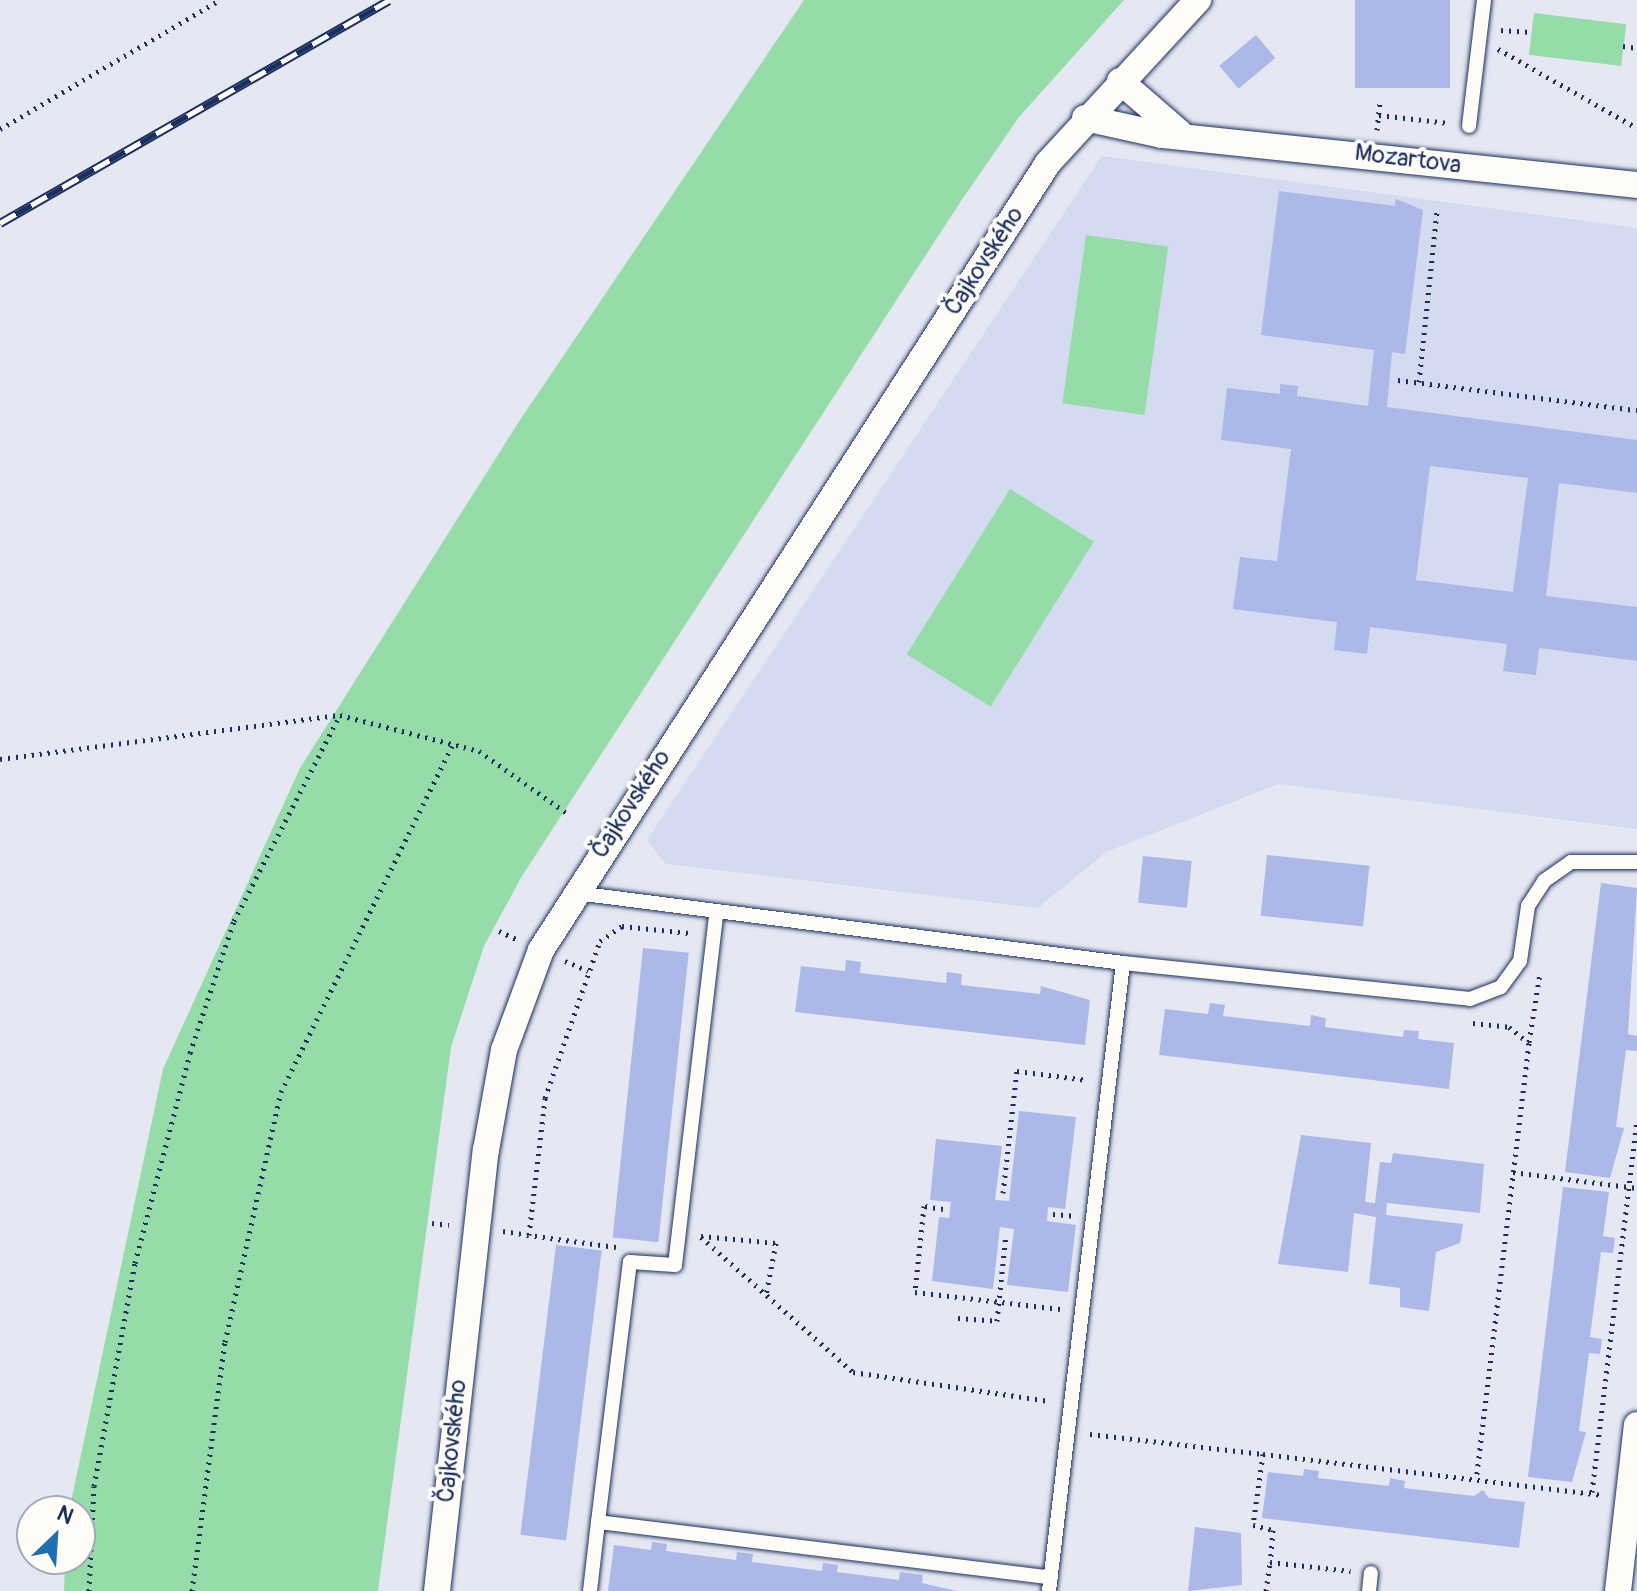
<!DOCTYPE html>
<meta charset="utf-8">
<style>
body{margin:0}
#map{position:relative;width:1637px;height:1591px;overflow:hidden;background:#e5e8f2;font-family:Pangolin,sans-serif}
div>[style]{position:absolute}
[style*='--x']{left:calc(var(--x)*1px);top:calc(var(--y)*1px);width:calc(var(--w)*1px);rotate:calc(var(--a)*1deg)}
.built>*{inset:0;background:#d4daef}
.green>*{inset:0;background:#96dca9;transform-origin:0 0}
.building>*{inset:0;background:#acb8e8;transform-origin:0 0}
.path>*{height:5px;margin-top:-2.5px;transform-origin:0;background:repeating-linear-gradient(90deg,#1b2f5e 0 2px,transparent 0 8px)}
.roads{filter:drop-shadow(0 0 2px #1b2f5e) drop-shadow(0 0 2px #1b2f5e)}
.service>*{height:14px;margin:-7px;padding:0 7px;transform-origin:7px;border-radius:7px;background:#fdfcf7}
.minor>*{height:26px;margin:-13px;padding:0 13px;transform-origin:13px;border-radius:13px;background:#fdfcf7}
.rail>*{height:9px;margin-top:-4.5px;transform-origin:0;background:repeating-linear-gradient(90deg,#fdfcf7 0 18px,#1b2f5e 0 36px);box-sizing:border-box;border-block:2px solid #1b2f5e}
span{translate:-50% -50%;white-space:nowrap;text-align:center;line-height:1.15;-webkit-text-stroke:8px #fdfcf7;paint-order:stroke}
.street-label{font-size:24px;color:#1b2f5e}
.north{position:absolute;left:16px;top:1495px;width:80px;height:80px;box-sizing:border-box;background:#fdfcf7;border:2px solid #a3aaba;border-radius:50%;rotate:25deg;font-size:22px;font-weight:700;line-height:32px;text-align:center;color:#1b2f5e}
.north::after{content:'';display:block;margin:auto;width:28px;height:36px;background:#1f6fb2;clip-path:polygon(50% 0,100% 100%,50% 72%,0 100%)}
</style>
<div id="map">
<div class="built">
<div style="clip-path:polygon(1102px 156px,1637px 228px,1637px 829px,1278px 784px,1106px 852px,1038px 908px,666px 864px,647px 840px)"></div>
</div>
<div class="green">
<div style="clip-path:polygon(804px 0,1124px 0,1019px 117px,961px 201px,522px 876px,484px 946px,451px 1047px,378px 1591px,64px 1591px,65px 1559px,80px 1559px,80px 1511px,69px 1511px,163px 1069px,300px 768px,518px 423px)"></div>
<div style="left:1534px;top:13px;width:93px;height:42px;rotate:7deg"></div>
<div style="left:1086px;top:235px;width:83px;height:170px;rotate:8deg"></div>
<div style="left:1010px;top:489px;width:99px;height:195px;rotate:32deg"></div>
</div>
<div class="building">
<div style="left:1355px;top:0;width:95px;height:88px"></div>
<div style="left:1256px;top:35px;width:30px;height:48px;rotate:50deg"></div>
<div style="clip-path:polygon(evenodd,1279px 191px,1395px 206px,1396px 199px,1423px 210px,1405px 354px,1392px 352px,1387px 407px,1637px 440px,1637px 493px,1559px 483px,1546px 596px,1637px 607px,1637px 661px,1539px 648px,1536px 675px,1503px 671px,1507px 644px,1370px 627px,1367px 654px,1334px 650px,1337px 622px,1233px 609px,1240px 557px,1277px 561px,1291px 449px,1221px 440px,1227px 388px,1280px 394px,1280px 384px,1298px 386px,1297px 396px,1368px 406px,1374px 350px,1261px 335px,1279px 191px,1430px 466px,1528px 478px,1513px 592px,1416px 580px,1430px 466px)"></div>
<div style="left:1267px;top:855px;width:103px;height:61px;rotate:6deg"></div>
<div style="left:1143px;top:856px;width:49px;height:47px;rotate:6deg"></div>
<div style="clip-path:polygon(1601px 883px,1637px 888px,1628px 1034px,1637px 1036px,1637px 1051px,1626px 1050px,1616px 1127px,1624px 1128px,1610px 1178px,1565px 1172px)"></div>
<div style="left:643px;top:948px;width:46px;height:291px;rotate:6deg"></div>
<div style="clip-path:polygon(846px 960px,861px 962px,860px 973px,946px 983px,947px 972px,962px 974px,961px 985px,1040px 994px,1041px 986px,1090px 1000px,1085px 1045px,795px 1012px,801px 966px,845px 971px)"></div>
<div style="clip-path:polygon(1210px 1003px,1225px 1005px,1223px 1016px,1310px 1026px,1311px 1015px,1326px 1018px,1325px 1027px,1403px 1037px,1404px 1030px,1419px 1031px,1418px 1039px,1454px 1043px,1449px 1089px,1159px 1055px,1165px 1009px,1208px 1014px)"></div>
<div style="clip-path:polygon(1019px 1111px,1076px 1117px,1065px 1209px,1048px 1207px,1047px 1221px,1076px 1225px,1068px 1292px,1007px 1285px,1014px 1229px,1000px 1227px,993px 1289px,932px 1281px,939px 1217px,949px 1218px,951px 1202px,930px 1200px,936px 1139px,1002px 1146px,995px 1200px,1009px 1201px)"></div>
<div style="clip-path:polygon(1301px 1135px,1371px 1143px,1365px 1202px,1375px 1203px,1380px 1162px,1391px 1163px,1393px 1153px,1484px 1164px,1480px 1213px,1387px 1203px,1386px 1215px,1463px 1224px,1460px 1243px,1436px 1252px,1429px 1311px,1400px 1307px,1400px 1288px,1369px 1284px,1376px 1217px,1354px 1213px,1348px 1272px,1278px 1264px)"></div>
<div style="clip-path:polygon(1563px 1187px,1609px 1192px,1603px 1236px,1615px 1238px,1613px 1253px,1601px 1252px,1590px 1337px,1602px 1339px,1600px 1354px,1589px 1353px,1579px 1431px,1586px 1432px,1572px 1482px,1528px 1477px)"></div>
<div style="left:556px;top:1245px;width:46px;height:292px;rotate:7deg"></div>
<div style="clip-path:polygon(1304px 1469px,1319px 1471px,1318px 1478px,1389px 1486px,1390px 1478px,1405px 1481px,1404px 1488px,1474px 1496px,1483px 1490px,1489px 1498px,1525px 1502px,1519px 1548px,1262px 1518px,1268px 1472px,1303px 1476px)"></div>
<div style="clip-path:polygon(1195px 1527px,1241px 1533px,1242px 1585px,1188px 1591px)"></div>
<div style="clip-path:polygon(652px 1542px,667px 1544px,666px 1551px,736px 1560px,737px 1552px,753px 1554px,752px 1562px,822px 1571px,823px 1563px,838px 1565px,837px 1572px,899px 1580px,900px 1572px,923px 1575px,922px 1583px,957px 1591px,608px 1591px,614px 1545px,651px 1550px)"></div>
</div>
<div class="path">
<div style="--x:1501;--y:30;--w:31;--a:4"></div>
<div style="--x:1623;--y:46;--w:14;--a:8"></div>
<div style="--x:1498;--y:49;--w:160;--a:29.6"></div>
<div style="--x:1379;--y:115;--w:70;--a:6.5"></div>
<div style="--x:0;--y:129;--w:255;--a:-30.4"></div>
<div style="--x:1377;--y:130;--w:31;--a:-84"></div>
<div style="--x:1398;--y:380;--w:241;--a:7.2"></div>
<div style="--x:1419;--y:382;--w:171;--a:-84"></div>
<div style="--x:0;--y:759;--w:343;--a:-7.4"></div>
<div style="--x:340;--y:715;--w:144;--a:14.5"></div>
<div style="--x:479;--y:751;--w:109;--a:35.3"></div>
<div style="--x:499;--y:931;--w:19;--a:25"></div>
<div style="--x:565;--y:961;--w:25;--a:23"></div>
<div style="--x:1473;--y:1023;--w:36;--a:6"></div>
<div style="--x:1509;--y:1027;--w:26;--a:39"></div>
<div style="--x:1529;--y:1043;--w:438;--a:96.9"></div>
<div style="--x:1529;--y:1042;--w:70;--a:-80.9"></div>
<div style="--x:1513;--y:1172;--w:125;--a:7.4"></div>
<div style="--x:1003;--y:1193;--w:123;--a:-83.5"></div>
<div style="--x:1017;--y:1071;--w:71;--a:7.3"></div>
<div style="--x:943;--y:1209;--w:19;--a:-171"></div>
<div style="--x:924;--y:1206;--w:86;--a:96"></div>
<div style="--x:915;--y:1292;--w:146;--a:6.7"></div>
<div style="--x:1053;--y:1214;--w:21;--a:5"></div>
<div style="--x:432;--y:1223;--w:17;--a:7"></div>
<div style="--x:503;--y:1231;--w:26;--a:9"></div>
<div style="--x:701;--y:1236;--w:75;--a:5.3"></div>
<div style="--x:776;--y:1243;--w:53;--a:100.9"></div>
<div style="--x:701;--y:1237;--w:203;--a:41.6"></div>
<div style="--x:853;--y:1372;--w:198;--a:8.4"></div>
<div style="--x:616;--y:1247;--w:88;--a:-172.1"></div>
<div style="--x:529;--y:1235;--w:138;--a:-83.3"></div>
<div style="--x:545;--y:1098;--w:166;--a:-70.7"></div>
<div style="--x:600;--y:941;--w:27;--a:-34"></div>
<div style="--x:622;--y:926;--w:67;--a:6"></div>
<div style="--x:958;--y:1318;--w:39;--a:4"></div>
<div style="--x:997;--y:1321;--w:87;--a:-84.1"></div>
<div style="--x:1090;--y:1434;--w:174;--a:6.6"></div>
<div style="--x:1263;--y:1454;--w:72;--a:98"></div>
<div style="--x:1253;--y:1525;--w:21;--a:14"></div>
<div style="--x:1273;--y:1530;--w:32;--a:95"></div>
<div style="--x:1263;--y:1454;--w:342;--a:6.9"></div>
<div style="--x:1592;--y:1492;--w:376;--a:-83.1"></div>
<div style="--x:89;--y:1591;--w:105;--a:-87.3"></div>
<div style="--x:94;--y:1486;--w:227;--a:-79.6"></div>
<div style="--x:135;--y:1263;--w:217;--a:-75.3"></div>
<div style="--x:190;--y:1053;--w:139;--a:-71.6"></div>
<div style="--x:234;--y:921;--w:232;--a:-62.8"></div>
<div style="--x:192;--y:1591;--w:251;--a:-82.5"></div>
<div style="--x:225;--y:1342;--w:256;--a:-77.4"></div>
<div style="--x:281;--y:1092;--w:388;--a:-63.7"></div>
<div style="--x:1266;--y:1591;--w:29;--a:-82"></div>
<div style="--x:1270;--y:1562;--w:81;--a:6.4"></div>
</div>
<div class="roads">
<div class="service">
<div style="--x:1469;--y:126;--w:127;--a:-83.2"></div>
<div style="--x:576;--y:893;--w:551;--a:7.29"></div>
<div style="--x:1123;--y:963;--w:632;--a:96.72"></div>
<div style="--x:1123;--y:963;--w:349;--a:5.9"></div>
<div style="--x:1470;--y:999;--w:33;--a:-21"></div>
<div style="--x:1501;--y:987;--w:32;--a:-54"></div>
<div style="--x:1520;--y:961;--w:56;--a:-81.7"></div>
<div style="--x:1528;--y:906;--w:30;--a:-57"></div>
<div style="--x:1544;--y:881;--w:33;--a:-35"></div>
<div style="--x:1571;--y:862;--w:66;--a:0"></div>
<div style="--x:598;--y:1522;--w:262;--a:-83"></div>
<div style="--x:630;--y:1262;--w:45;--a:3.8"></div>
<div style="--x:675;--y:1265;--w:352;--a:-83.3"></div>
<div style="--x:590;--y:1591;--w:69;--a:-83.4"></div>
<div style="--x:598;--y:1522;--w:456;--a:7"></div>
<div style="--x:1369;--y:1591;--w:18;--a:-84"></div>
</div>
<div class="minor">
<div style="--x:1120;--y:81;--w:79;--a:40.9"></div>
<div style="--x:1085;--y:118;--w:79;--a:12.4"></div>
<div style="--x:1162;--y:135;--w:478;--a:6"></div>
<div style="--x:437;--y:1591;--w:444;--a:-83.7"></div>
<div style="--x:486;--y:1150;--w:102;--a:-79.8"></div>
<div style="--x:504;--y:1050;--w:107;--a:-69.7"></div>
<div style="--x:541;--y:950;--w:936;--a:-57.21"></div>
<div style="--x:1048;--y:163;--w:222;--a:-47.4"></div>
<div style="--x:1618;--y:1591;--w:167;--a:-83.5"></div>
</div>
</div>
<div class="rail">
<div style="--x:0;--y:223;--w:448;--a:-29.8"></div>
</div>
<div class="street-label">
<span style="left:1408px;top:159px;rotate:7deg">Mozartova</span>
<span style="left:984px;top:261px;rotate:-57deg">Čajkovského</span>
<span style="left:631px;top:804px;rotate:-57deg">Čajkovského</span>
<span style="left:452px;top:1441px;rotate:-84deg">Čajkovského</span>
</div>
<div class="north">N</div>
</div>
